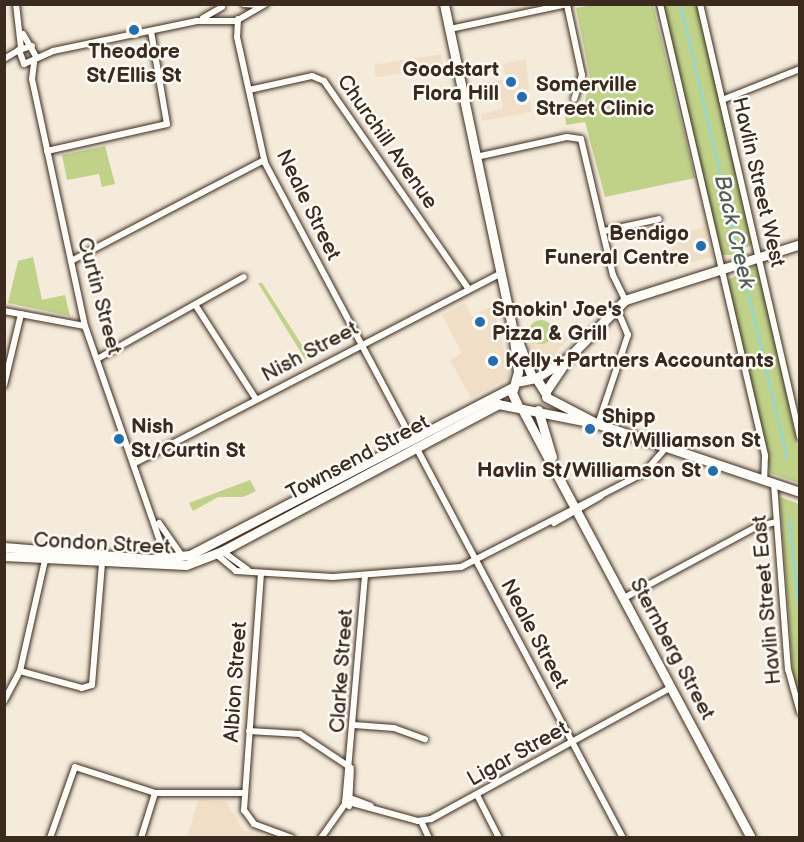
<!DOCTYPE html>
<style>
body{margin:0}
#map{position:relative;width:804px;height:842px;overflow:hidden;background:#f5ebda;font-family:"Balsamiq Sans",sans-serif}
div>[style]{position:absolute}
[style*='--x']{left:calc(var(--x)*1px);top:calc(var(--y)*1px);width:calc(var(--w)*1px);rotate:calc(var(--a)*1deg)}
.built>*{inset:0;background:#f0dfc6;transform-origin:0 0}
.green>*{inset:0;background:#bfd287}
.round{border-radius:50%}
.stream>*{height:1.5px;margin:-0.75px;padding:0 0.75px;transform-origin:0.75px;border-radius:0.75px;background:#89d7e7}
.roads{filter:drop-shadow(0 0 2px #3b2a1e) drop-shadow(0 0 2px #3b2a1e)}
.street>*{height:6px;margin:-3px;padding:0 3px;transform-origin:3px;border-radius:3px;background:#fdfcf7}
.secondary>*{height:9px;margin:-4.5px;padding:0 4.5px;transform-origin:4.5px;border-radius:4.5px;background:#fdfcf7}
.dots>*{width:16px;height:16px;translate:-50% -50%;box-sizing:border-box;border:3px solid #fdfcf7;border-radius:50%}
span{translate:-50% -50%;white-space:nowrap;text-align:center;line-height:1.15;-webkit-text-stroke:5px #fdfcf7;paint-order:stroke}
.poi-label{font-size:21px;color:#3b2a1e;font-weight:700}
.right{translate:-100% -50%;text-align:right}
.left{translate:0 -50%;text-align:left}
.street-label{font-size:21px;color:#3b2a1e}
.water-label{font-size:22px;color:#525e5a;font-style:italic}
.frame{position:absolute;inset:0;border:6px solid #3b2a1e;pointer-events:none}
</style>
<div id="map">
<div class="built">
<div style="left:441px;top:54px;width:13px;height:68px;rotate:81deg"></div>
<div style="clip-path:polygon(526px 59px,531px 112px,482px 121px,481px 114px,502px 109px,503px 104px,501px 97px,478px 102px,474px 86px,506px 79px,503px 64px)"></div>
<div style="left:705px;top:227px;width:31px;height:39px;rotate:75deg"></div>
<div style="clip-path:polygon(465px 303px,472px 316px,494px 305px,510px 377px,471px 398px,450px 360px,462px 353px,442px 315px)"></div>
<div style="clip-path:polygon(573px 333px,541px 370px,534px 366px,529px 343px)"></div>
<div style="clip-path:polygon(198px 800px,226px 801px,243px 830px,268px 837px,187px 837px)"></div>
</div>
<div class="green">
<div style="clip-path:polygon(598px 4px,653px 5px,695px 178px,605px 197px,585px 122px,566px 125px,565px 112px,583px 111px,590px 77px,576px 8px)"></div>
<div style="clip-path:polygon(663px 5px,697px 5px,753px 244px,731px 255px,721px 255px,718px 247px)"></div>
<div style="clip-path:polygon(105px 146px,115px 184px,102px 187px,99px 174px,67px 180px,62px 155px)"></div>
<div style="clip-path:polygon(33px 257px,42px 300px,65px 295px,70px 316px,8px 303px,18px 261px)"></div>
<div style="clip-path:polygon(752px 267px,759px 269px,799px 452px,799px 483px,770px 473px,726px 281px)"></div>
<div style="clip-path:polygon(258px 283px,262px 283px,309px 356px,305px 359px)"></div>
<div class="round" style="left:529px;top:320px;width:24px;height:24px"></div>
<div style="clip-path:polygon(250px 480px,256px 491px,243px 497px,218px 497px,193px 511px,189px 503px)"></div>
<div style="clip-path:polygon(780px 497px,799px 504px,799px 707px,794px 685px)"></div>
</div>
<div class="stream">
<div style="--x:681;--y:4;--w:261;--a:76.9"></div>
<div style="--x:742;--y:265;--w:200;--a:76.7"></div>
<div style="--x:790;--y:519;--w:99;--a:84.2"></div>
</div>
<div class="roads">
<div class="street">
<div style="--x:16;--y:4;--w:44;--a:83.5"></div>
<div style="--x:244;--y:4;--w:14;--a:4"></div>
<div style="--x:660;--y:4;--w:464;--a:76.9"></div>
<div style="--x:765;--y:456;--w:25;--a:92"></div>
<div style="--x:700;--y:4;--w:445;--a:77"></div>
<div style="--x:567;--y:5;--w:72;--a:77.9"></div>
<div style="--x:582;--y:75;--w:25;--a:108"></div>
<div style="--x:203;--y:18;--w:22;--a:-30"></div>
<div style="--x:238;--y:19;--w:18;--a:93"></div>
<div style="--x:237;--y:37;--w:129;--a:77.5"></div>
<div style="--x:265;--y:163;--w:313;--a:62"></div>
<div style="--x:450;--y:29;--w:121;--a:-12"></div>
<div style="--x:23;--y:34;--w:28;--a:60"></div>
<div style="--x:32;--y:46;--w:14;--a:163"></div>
<div style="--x:19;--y:50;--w:15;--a:70"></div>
<div style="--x:24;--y:64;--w:32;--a:-24"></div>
<div style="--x:53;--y:51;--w:147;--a:-11.8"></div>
<div style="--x:197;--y:21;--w:39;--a:0"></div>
<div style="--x:236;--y:21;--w:34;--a:-30"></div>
<div style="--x:4;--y:59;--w:17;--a:-31"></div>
<div style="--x:34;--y:63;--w:16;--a:97"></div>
<div style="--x:32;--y:79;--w:253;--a:77.9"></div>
<div style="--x:85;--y:326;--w:246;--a:70.8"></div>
<div style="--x:249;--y:90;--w:65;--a:-12.5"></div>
<div style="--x:312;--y:76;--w:13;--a:23"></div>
<div style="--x:324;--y:81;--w:251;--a:55.2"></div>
<div style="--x:722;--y:100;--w:84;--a:-21.7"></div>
<div style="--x:47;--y:151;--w:123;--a:-12.7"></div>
<div style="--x:167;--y:124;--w:94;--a:-99.8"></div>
<div style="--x:476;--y:157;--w:93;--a:-12.4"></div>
<div style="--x:567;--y:137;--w:14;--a:8"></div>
<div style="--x:581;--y:139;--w:140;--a:76.8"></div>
<div style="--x:613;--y:275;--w:28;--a:64"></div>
<div style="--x:604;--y:231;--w:56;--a:-12.3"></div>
<div style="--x:71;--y:261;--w:218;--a:-27.6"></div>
<div style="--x:196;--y:306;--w:111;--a:57.2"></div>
<div style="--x:4;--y:311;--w:82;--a:10.5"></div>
<div style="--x:97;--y:359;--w:168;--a:-29.2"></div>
<div style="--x:4;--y:385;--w:73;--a:-76.5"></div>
<div style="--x:598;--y:424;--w:94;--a:-71.4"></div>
<div style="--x:628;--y:335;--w:30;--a:-113"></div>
<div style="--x:416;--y:447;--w:442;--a:62.1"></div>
<div style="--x:135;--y:463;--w:412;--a:-27.4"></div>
<div style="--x:774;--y:484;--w:186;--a:85.7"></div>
<div style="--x:788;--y:669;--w:45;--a:74.4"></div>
<div style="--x:159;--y:523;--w:40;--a:55.1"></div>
<div style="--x:554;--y:523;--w:54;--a:-29.9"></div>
<div style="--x:222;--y:551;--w:32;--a:36"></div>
<div style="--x:216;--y:554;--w:26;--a:40"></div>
<div style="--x:236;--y:571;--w:97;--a:3.5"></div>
<div style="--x:333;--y:577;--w:128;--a:-4.5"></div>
<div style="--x:461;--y:567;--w:206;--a:-27.2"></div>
<div style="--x:644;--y:473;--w:35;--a:-49"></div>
<div style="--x:261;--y:573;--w:238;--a:94.1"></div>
<div style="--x:244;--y:810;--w:17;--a:54"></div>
<div style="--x:254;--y:824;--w:40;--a:20.2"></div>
<div style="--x:624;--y:598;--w:150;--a:-28.3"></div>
<div style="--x:756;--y:527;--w:21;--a:-14"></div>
<div style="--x:20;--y:671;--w:64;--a:15.3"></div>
<div style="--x:82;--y:688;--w:10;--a:-17"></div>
<div style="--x:92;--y:685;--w:121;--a:-85.3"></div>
<div style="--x:4;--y:701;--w:34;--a:-62"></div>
<div style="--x:20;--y:671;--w:114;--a:-77.3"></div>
<div style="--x:354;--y:725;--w:40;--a:4.3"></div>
<div style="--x:394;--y:728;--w:33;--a:20"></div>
<div style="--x:249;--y:731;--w:51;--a:3.4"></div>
<div style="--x:300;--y:734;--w:61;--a:33.7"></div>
<div style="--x:477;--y:795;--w:48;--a:62.9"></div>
<div style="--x:350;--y:798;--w:22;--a:21"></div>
<div style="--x:345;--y:801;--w:76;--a:15.3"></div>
<div style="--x:418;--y:821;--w:13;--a:-9"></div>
<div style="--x:431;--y:819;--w:275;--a:-28.7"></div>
<div style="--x:349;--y:806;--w:35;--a:-87"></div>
<div style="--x:421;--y:821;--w:19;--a:65"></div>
<div style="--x:50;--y:838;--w:75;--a:-70.6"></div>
<div style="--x:75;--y:767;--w:84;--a:18"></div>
<div style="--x:155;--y:793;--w:90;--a:0"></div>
<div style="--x:141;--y:838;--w:47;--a:-72.7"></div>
<div style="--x:321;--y:838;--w:42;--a:-54.8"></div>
<div style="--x:345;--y:804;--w:228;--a:-85"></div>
</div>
<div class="secondary">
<div style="--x:444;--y:4;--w:334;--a:78.1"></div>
<div style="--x:513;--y:331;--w:41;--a:83"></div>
<div style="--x:518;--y:372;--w:22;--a:106"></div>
<div style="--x:512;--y:393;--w:14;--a:65"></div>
<div style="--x:516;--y:336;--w:44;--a:68.7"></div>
<div style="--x:536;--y:378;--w:36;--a:-32"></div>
<div style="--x:516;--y:382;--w:20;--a:-11"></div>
<div style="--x:536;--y:378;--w:19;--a:58"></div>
<div style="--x:546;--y:391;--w:40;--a:-56"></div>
<div style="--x:568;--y:358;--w:81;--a:-45.5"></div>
<div style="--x:625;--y:300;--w:184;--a:-17.7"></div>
<div style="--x:546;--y:397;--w:59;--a:27.4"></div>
<div style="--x:598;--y:424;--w:213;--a:18.6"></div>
<div style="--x:522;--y:409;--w:486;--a:61.9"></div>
<div style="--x:538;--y:410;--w:49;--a:73.4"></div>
<div style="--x:4;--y:547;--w:147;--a:4.7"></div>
<div style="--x:151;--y:559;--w:39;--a:-6"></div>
<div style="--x:190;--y:555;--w:365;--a:-27.5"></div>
<div style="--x:4;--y:556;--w:182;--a:2.8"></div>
<div style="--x:186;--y:565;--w:39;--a:-21"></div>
<div style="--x:222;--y:551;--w:313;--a:-28"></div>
<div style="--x:498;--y:404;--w:102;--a:11.3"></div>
</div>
</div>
<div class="dots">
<div style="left:134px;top:30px;background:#1f6fb2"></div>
<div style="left:511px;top:82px;background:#1f6fb2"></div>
<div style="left:522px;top:97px;background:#1f6fb2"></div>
<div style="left:701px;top:246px;background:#1f6fb2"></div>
<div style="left:480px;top:322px;background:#1f6fb2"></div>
<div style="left:493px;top:361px;background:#1f6fb2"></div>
<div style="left:590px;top:429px;background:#1f6fb2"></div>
<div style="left:119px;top:439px;background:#1f6fb2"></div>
<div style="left:713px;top:471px;background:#1f6fb2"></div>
</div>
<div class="poi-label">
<span style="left:134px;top:64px">Theodore<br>St/Ellis St</span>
<span class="right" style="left:499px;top:82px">Goodstart<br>Flora Hill</span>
<span class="left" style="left:536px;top:97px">Somerville<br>Street Clinic</span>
<span class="right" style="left:689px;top:246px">Bendigo<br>Funeral Centre</span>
<span class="left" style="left:492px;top:322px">Smokin' Joe's<br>Pizza &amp; Grill</span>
<span class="left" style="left:505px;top:361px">Kelly+Partners Accountants</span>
<span class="left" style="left:602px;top:429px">Shipp<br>St/Williamson St</span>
<span class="left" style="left:131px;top:439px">Nish<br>St/Curtin St</span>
<span class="right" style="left:701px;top:471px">Havlin St/Williamson St</span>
</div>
<div class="street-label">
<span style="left:387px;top:142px;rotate:55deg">Churchill Avenue</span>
<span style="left:758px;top:182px;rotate:77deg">Havlin Street West</span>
<span style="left:308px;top:205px;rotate:64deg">Neale Street</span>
<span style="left:99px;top:296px;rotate:75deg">Curtin Street</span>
<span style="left:310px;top:352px;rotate:-28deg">Nish Street</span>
<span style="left:358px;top:458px;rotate:-28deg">Townsend Street</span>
<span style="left:102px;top:544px;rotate:3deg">Condon Street</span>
<span style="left:767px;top:600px;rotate:-95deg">Havlin Street East</span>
<span style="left:534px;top:634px;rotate:62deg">Neale Street</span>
<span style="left:672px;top:649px;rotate:62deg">Sternberg Street</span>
<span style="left:342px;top:671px;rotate:-86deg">Clarke Street</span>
<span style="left:236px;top:682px;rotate:-86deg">Albion Street</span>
<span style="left:518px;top:754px;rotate:-29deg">Ligar Street</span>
</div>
<div class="water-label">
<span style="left:734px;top:232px;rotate:77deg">Back Creek</span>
</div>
<div class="frame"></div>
</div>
